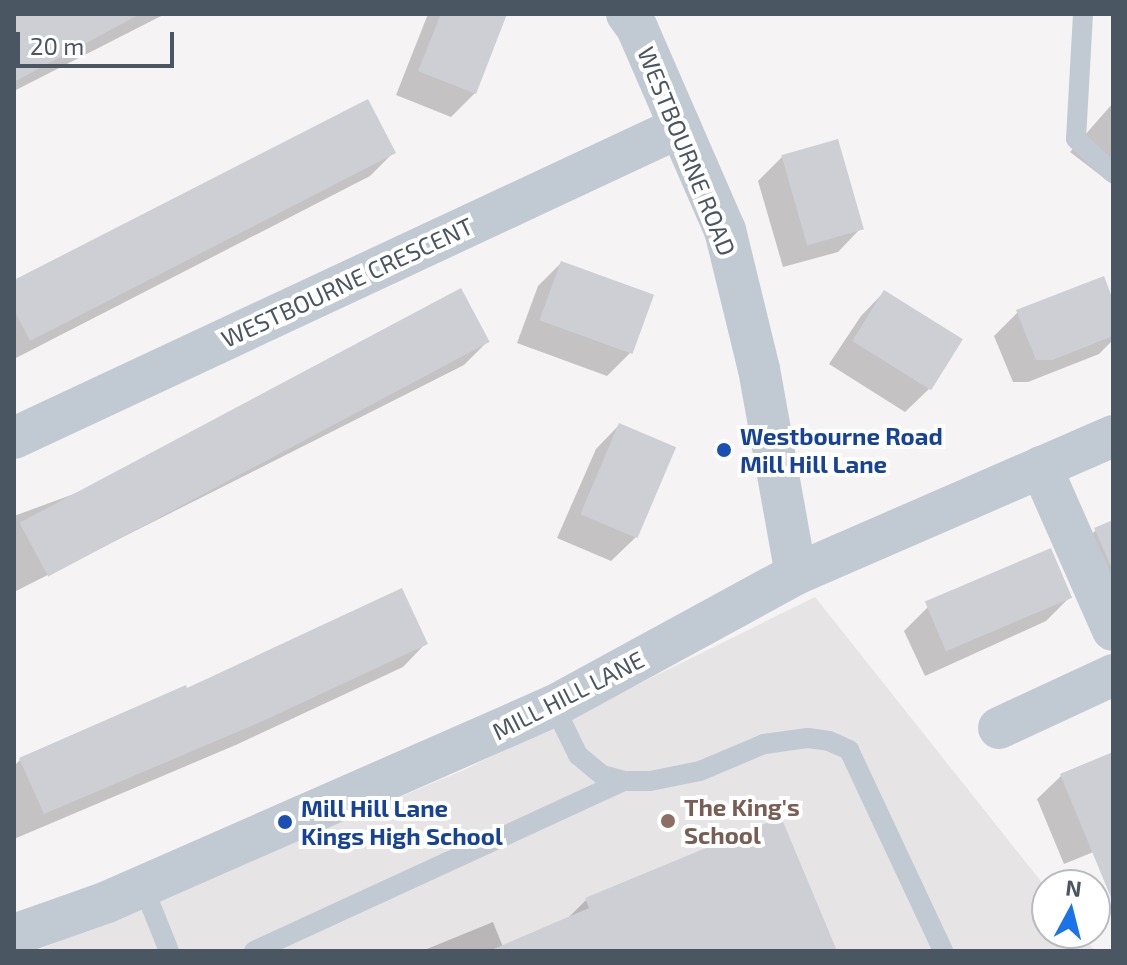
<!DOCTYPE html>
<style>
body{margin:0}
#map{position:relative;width:1127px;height:965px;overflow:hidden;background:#f5f3f3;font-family:"Exo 2",sans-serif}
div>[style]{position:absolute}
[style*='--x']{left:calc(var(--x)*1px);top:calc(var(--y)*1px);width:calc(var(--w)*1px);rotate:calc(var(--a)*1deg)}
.education>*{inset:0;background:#e6e4e5}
.shadow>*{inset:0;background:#0003}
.building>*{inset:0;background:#cdcfd5;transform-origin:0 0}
.lane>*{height:20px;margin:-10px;padding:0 10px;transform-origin:10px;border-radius:10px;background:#c1cad2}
.street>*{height:42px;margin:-21px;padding:0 21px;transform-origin:21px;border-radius:21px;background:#c1cad2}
.dots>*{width:22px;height:22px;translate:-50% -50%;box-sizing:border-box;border:4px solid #fff;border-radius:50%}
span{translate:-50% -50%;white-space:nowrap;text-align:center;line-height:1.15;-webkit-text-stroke:8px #fff;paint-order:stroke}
.street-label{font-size:24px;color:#4a5661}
.transit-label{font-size:24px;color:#164399;font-weight:700}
.left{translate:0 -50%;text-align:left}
.education-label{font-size:24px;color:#785e54;font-weight:700}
.frame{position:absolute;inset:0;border:16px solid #4a5661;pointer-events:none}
.north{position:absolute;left:1031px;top:869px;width:80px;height:80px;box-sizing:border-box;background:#fff;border:2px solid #b7bbc0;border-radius:50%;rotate:7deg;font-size:22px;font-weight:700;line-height:32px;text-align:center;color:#4a5661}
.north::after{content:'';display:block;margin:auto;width:28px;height:36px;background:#1a73e8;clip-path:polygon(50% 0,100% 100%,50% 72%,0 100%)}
.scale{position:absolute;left:16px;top:32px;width:158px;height:36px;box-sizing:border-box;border:4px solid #4a5661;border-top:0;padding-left:10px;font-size:24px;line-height:28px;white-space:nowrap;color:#4a5661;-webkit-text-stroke:6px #fff;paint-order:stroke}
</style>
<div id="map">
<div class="education">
<div style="clip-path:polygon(815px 597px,1047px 889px,1047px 933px,1081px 933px,1095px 951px,36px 951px,466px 769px)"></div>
</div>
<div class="shadow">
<div style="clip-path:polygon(15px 14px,165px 14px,14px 91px)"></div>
<div style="clip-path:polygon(428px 14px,505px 14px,475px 93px,451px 117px,396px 95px)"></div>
<div style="clip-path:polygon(1113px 103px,1113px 185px,1070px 152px)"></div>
<div style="clip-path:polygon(394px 152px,370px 176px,14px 359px,14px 282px)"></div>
<div style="clip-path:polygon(782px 157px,861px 228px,838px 252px,783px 267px,758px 181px)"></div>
<div style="clip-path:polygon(561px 263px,631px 352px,607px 376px,517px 343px,538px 286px)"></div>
<div style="clip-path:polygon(884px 292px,929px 389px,905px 412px,829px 364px,861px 316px)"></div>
<div style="clip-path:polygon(1113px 305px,1113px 340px,1099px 354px,1028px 382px,1013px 382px,994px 336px,1018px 312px)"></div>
<div style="clip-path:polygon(487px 342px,464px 365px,14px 592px,14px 516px)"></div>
<div style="clip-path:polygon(619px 425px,635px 538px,611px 561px,557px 538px,596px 449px)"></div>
<div style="clip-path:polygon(1113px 522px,1113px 593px,1072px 554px,1096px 530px)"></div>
<div style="clip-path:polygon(1070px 597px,1046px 621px,925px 676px,904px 631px,928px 607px)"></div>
<div style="clip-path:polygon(426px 643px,403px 667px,238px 744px,14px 839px,14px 766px,20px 760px,186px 691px)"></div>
<div style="clip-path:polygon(1113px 754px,1113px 844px,1064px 864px,1037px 799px,1061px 776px)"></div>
<div style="clip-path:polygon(586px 900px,834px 951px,422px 951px,493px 922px,503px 947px,565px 921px)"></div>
</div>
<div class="building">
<div style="clip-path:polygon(14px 14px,140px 14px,14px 82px)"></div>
<div style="clip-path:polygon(441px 14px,507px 14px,476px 94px,418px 71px)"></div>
<div style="clip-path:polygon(368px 99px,396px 153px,30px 341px,14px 310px,14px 280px)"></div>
<div style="left:838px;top:139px;width:94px;height:59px;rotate:74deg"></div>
<div style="left:561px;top:261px;width:99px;height:63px;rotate:20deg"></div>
<div style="clip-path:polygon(1104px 276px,1113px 300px,1113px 336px,1053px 360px,1036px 360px,1016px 310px)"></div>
<div style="left:461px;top:288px;width:61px;height:500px;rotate:62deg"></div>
<div style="left:884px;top:290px;width:93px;height:60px;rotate:32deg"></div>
<div style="left:619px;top:423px;width:62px;height:99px;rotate:23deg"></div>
<div style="clip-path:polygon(1113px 520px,1113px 571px,1094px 528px)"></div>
<div style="left:1051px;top:548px;width:54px;height:137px;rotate:67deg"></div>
<div style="clip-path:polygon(402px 588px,428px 644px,263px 721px,44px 814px,19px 758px,186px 685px,187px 688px)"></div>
<div style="clip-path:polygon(1113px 752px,1113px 900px,1112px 900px,1060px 774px)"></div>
<div style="clip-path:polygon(781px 817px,837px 951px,489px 951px,589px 908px,585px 898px)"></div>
</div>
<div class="lane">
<div style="--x:1083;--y:14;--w:125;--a:93.2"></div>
<div style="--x:1076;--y:139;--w:50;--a:42.6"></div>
<div style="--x:554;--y:706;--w:55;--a:63.9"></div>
<div style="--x:578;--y:755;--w:31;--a:40"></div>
<div style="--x:602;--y:775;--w:23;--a:15"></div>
<div style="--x:624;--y:781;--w:26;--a:0"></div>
<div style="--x:650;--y:781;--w:51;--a:-11.3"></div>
<div style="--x:700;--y:771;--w:69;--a:-22.9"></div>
<div style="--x:764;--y:744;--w:44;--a:-7.8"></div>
<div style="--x:808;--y:738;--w:21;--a:8"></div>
<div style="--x:829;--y:741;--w:22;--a:24"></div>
<div style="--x:849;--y:750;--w:222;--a:64.9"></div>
<div style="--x:143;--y:886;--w:70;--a:68.2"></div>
<div style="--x:254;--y:951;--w:407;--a:-24.7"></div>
</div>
<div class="street">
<div style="--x:627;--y:14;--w:17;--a:54"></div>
<div style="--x:637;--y:28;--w:220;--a:66.5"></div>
<div style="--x:725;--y:230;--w:143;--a:76.3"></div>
<div style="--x:759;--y:369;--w:208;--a:79.8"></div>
<div style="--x:14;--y:438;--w:735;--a:-25.03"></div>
<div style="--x:1041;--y:467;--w:178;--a:66.2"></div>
<div style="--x:999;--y:728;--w:126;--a:-24.9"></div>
<div style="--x:14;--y:935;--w:99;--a:-19.5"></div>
<div style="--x:107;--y:902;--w:488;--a:-23.7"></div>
<div style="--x:554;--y:706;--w:276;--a:-28.6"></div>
<div style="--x:796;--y:574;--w:346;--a:-23.5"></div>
</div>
<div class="dots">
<div style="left:724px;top:450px;background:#1a4fb4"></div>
<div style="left:668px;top:821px;background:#8d6e63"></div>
<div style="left:285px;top:822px;background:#1a4fb4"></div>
</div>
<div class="street-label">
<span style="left:687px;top:151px;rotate:68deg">WESTBOURNE ROAD</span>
<span style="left:347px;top:282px;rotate:-25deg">WESTBOURNE CRESCENT</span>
<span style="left:568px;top:695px;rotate:-27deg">MILL HILL LANE</span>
</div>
<div class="transit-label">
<span class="left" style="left:740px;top:450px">Westbourne Road<br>Mill Hill Lane</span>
<span class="left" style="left:301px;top:822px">Mill Hill Lane<br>Kings High School</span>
</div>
<div class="education-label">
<span class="left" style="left:684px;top:821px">The King's<br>School</span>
</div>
<div class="frame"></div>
<div class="north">N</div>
<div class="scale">20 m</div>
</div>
